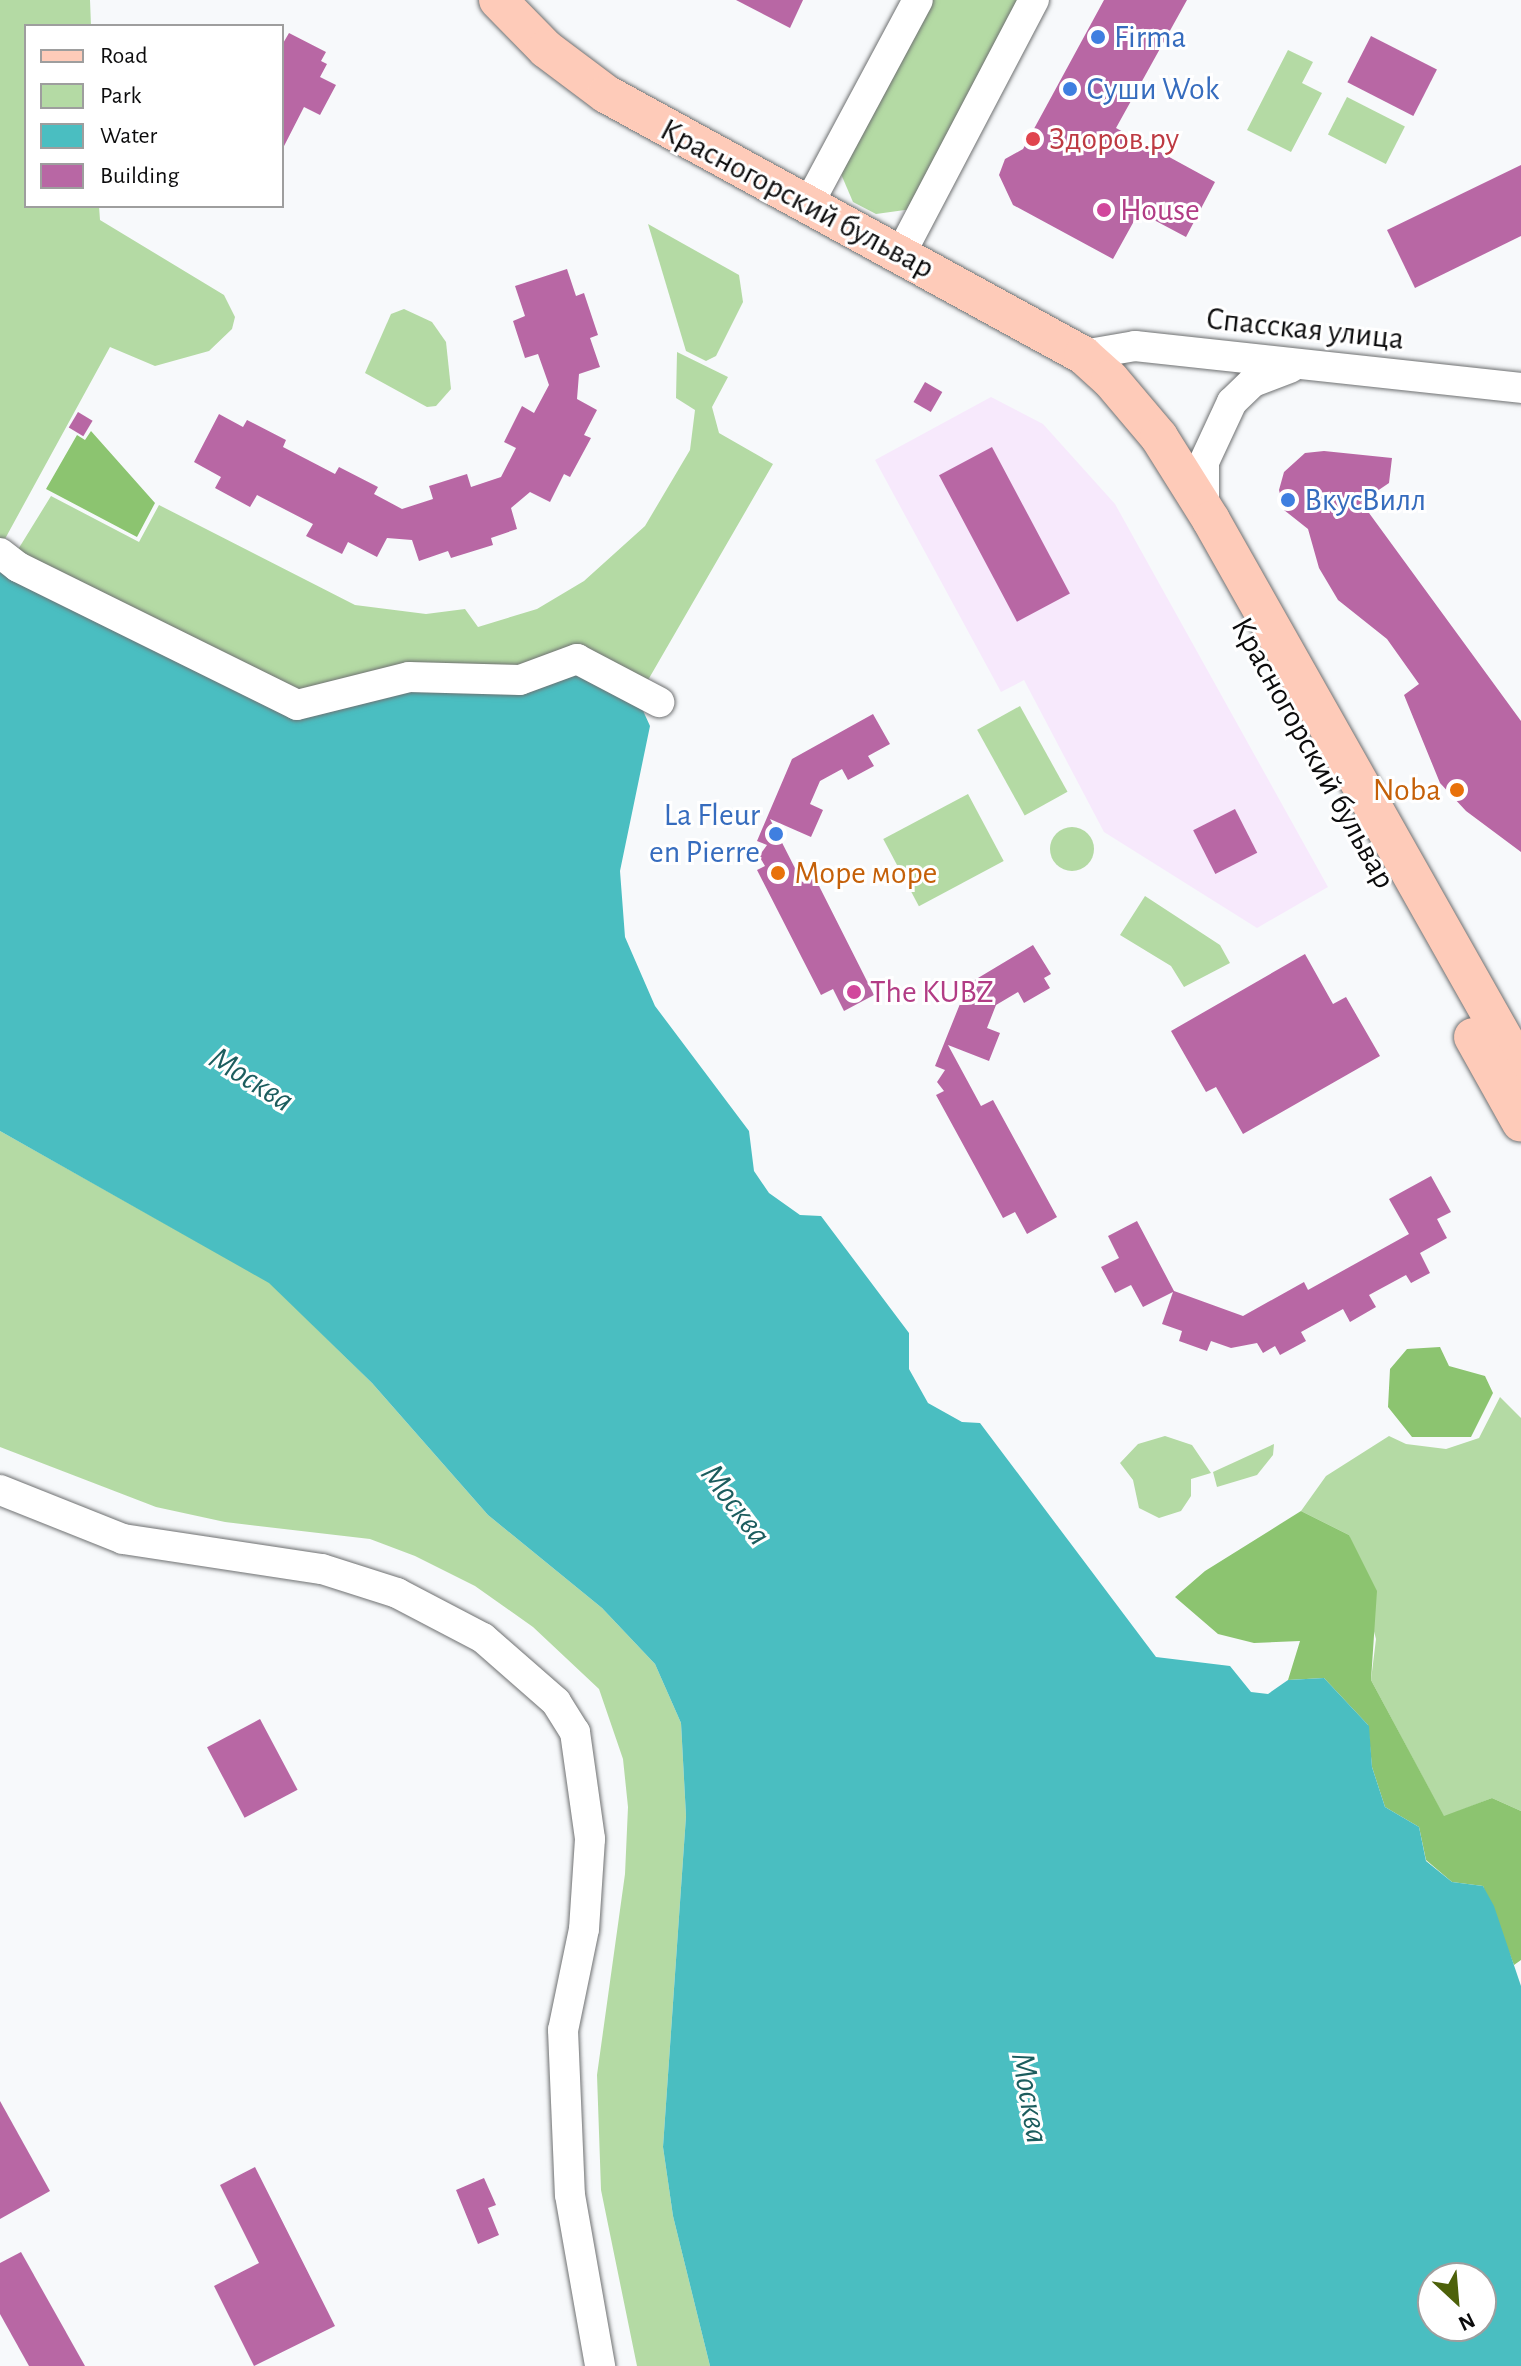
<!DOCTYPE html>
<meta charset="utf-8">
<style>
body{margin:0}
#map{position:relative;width:1521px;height:2366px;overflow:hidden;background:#f7f9fb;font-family:"Alegreya Sans",sans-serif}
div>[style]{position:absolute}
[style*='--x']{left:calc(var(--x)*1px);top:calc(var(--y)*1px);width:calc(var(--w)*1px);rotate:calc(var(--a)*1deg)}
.industrial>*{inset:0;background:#f7e9fc}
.green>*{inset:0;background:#b4daa4;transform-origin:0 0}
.round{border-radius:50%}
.forest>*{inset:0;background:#8cc470}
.water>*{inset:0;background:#4abec1}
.building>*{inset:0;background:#b867a4;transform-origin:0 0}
.roads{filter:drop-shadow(0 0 2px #6f7172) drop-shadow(0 0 2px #6f7172)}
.minor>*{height:30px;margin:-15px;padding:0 15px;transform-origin:15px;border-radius:15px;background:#fff}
.major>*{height:38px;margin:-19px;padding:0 19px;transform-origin:19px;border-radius:19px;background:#fecbb9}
.dots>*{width:22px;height:22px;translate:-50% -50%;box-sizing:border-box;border:4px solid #fff;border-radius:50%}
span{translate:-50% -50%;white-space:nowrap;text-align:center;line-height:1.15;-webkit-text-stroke:6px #fff;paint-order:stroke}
.shop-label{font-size:32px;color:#366cbe}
.left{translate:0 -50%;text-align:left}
.right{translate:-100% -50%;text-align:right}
.health-label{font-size:32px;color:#be3a42}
.street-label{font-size:32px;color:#0c0c0d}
.hotel-label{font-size:32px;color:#b23c85}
.food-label{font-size:32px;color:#c56008}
.water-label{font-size:34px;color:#1c5d5e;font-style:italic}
.legend{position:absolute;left:24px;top:24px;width:260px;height:184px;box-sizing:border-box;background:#fff;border:2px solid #9e9e9e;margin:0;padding:10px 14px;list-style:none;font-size:24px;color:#0c0c0d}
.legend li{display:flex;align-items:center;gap:16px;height:40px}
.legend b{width:40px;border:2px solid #9e9e9e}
.north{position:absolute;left:1417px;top:2262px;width:80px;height:80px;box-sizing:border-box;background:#fff;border:2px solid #9e9e9e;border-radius:50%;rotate:154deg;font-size:22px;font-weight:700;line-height:32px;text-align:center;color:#0c0c0d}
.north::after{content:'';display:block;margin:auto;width:28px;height:36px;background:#4d610a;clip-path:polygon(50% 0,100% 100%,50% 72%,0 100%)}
</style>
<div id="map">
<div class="industrial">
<div style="clip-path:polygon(991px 397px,1043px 424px,1115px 504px,1328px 887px,1257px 928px,1104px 832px,1024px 680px,1001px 692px,875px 460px)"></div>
</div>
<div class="green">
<div style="clip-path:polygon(0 0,90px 0,91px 26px,26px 26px,26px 206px,99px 206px,100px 220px,224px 295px,235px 317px,232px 329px,209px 351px,155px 366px,110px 347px,0 548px)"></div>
<div style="clip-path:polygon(933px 0,1022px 0,912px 209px,876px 214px,853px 202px,841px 174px)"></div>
<div style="clip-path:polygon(1288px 50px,1313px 62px,1302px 83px,1322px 93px,1291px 152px,1247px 130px)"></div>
<div style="left:1347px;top:97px;width:65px;height:42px;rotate:27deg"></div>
<div style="clip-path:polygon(648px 224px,739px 275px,743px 302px,716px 356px,706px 361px,686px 351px)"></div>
<div style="clip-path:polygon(404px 309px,432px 322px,446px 342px,451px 389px,436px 406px,427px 407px,365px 373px,391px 314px)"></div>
<div style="clip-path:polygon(677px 352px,728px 377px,712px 407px,719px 433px,773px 464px,644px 687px,518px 674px,296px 699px,14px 556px,51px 496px,139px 542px,159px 505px,355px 605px,426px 614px,465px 609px,478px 627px,537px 609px,584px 581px,645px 526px,690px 450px,695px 410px,676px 398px)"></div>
<div style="left:1020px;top:706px;width:98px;height:49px;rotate:61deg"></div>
<div style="left:968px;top:794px;width:76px;height:96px;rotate:62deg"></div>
<div class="round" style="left:1050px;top:827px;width:44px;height:44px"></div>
<div style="clip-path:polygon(1145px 896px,1220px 945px,1230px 963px,1184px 987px,1171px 966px,1120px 935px)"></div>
<div style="clip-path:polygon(0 1131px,269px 1282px,372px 1383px,488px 1515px,602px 1608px,655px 1664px,681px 1723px,686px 1816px,663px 2147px,673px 2216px,710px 2366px,637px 2366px,601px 2190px,597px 2075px,625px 1874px,628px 1807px,623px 1759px,599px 1689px,533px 1627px,475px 1586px,415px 1556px,370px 1539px,225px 1522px,156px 1507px,0 1447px)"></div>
<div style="clip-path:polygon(1500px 1397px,1521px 1418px,1521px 1811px,1492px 1798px,1444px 1817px,1371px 1680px,1376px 1639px,1349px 1535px,1301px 1511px,1326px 1476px,1389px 1436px,1406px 1444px,1446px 1449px,1479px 1438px)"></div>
<div style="clip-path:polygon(1165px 1436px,1192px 1445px,1211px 1473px,1191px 1479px,1191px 1496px,1181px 1511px,1159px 1518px,1139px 1508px,1133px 1480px,1120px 1463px,1138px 1444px)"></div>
<div style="clip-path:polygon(1274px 1444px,1273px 1455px,1257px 1475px,1217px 1487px,1213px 1472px)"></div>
</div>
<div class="forest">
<div style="clip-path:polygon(91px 431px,155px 503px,137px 537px,46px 489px,77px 435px,85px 440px)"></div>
<div style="clip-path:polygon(1440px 1347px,1449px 1366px,1485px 1376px,1493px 1393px,1471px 1437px,1412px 1437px,1388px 1407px,1390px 1369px,1407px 1349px)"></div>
<div style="clip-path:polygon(1301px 1511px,1349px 1535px,1377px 1591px,1371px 1680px,1444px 1816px,1492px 1798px,1521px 1811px,1521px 1960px,1514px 1965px,1483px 1886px,1452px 1882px,1426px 1860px,1419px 1827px,1385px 1807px,1372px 1767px,1368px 1725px,1324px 1678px,1288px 1680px,1300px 1641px,1254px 1643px,1218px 1634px,1175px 1597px,1205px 1571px)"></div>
</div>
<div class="water">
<div style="clip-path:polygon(evenodd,0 566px,298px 713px,412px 689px,575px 668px,640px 704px,650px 726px,620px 871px,625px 937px,655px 1006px,749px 1131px,754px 1171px,769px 1193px,800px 1215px,821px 1216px,909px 1333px,909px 1369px,928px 1403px,962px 1422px,980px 1423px,1156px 1657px,1230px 1666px,1251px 1692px,1268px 1694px,1288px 1680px,1324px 1678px,1369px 1726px,1372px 1767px,1385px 1807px,1419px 1827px,1426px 1861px,1452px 1882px,1483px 1886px,1494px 1906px,1521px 1986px,1521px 2366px,710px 2366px,673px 2216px,663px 2147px,686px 1816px,681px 1723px,655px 1664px,602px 1608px,488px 1515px,372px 1383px,269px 1283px,0 1131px,0 566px,1433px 2278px,1481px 2278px,1481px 2326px,1433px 2326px,1433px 2278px)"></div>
</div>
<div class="building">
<div style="clip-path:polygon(736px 0,803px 0,790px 28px)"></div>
<div style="clip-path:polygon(1104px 0,1187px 0,1116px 128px,1215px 182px,1186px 237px,1139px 212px,1113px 259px,1013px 205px,999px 175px,1005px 159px,1023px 149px)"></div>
<div style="clip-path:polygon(289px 33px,326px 52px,321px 61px,327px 64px,320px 77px,336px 85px,320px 115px,304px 107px,282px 150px,282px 45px)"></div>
<div style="left:1371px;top:36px;width:74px;height:52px;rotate:27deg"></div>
<div style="clip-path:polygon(1521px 165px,1521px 236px,1415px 288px,1387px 230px)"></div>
<div style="clip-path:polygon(567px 269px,576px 296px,584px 293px,598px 335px,590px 338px,600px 367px,579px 374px,577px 399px,597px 410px,584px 435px,591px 438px,570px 477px,564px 474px,550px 502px,530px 492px,511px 508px,517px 529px,491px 538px,493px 545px,451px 558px,448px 551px,419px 561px,412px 540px,387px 538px,377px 557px,348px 542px,342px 554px,306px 536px,313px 524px,257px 495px,250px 507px,215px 488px,221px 477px,194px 462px,219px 414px,243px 427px,247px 420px,286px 440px,283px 447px,335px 474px,339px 467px,378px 487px,374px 494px,402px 509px,433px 499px,429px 486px,467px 474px,471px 487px,501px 477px,516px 448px,504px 442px,522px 406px,534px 413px,549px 385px,538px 354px,525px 358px,513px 321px,525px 316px,515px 286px)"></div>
<div style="left:925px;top:382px;width:20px;height:23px;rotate:30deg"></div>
<div style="left:78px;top:412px;width:17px;height:18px;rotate:31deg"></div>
<div style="left:992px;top:447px;width:166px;height:60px;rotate:62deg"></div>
<div style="clip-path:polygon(1324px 451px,1392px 458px,1389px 483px,1361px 502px,1521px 721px,1521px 852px,1466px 811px,1440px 783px,1404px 695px,1419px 684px,1387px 639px,1338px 600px,1319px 568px,1308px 529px,1284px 510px,1279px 490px,1284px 472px,1305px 453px)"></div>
<div style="clip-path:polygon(873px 714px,890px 744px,868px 756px,874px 766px,848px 780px,842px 769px,820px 781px,810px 804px,823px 810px,811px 837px,770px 819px,802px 882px,814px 876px,874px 995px,844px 1011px,833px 989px,821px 995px,803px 960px,757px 870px,765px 866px,759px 856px,767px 845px,757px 841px,792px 759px)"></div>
<div style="left:1235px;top:809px;width:49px;height:47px;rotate:63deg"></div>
<div style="clip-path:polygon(1033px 945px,1051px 974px,1044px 978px,1050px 988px,1024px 1003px,1018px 992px,996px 1005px,987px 1028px,1000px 1033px,989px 1061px,948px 1045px,981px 1106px,993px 1100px,1057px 1217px,1027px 1234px,1015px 1212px,1003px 1218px,977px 1170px,936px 1095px,944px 1091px,937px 1082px,945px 1070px,935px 1066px,968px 984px)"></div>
<div style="clip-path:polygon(1305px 954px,1333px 1004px,1346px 997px,1380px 1056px,1243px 1134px,1216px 1087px,1206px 1092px,1171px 1031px)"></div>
<div style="clip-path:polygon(1431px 1176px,1451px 1212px,1437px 1219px,1447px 1238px,1420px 1253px,1430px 1273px,1411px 1283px,1406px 1275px,1369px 1295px,1376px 1307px,1350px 1322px,1343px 1309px,1301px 1332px,1306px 1341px,1280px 1355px,1275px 1346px,1263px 1353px,1257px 1343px,1231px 1348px,1211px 1341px,1207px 1351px,1179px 1341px,1182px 1331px,1162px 1324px,1173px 1292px,1143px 1307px,1131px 1285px,1115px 1293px,1101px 1267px,1119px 1258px,1108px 1236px,1137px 1221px,1174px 1291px,1243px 1316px,1304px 1282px,1308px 1290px,1409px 1234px,1389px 1199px)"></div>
<div style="left:260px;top:1719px;width:80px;height:60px;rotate:62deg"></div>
<div style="clip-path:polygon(0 2101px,50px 2191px,0 2219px)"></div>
<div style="clip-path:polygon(255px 2167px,335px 2326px,254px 2366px,214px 2286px,259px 2263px,220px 2185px)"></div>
<div style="clip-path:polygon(484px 2178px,496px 2205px,488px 2208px,499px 2235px,478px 2244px,456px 2190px)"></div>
<div style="clip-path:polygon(21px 2252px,85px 2366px,29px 2366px,0 2314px,0 2263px)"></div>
</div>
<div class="roads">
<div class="minor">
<div style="--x:809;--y:203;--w:230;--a:-61.8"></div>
<div style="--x:901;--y:253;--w:286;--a:-62.3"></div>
<div style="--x:1083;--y:355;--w:53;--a:-9.8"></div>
<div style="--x:1135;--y:346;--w:388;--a:6.2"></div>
<div style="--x:1204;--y:507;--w:45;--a:-90"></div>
<div style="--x:1204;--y:462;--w:66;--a:-65"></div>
<div style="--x:1232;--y:402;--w:29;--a:-44"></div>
<div style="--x:1253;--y:382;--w:40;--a:-21"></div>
<div style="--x:0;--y:553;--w:23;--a:38"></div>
<div style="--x:18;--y:567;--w:311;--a:26.3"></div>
<div style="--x:297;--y:705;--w:115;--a:-14"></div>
<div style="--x:409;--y:677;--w:111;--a:1.5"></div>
<div style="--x:520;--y:680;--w:61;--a:-20.2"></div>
<div style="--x:577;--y:659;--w:93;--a:27.7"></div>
<div style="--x:0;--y:1490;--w:132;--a:21.7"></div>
<div style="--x:123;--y:1539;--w:201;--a:8.6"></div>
<div style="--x:322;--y:1569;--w:79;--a:17.7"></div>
<div style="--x:397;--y:1593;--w:97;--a:27.6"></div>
<div style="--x:483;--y:1638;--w:97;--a:41.2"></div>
<div style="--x:556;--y:1702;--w:36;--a:58"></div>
<div style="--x:575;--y:1732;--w:108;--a:82"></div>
<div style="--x:590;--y:1839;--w:90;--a:93.8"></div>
<div style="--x:584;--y:1929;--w:103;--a:101.7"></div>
<div style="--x:563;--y:2030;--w:165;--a:87.6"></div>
<div style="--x:570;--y:2195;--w:174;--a:80"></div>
</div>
<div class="major">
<div style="--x:498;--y:0;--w:69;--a:45.6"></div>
<div style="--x:546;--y:49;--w:75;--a:36.9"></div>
<div style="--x:606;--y:94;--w:544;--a:28.69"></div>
<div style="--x:1083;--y:355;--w:36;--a:42"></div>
<div style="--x:1110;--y:379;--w:76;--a:49.8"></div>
<div style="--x:1159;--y:437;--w:98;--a:57.9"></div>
<div style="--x:1211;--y:520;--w:630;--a:60.55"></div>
<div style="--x:1473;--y:1037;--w:98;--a:60.8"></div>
</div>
</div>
<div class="dots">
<div style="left:1098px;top:37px;background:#3f7fe0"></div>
<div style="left:1070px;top:89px;background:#3f7fe0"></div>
<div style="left:1033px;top:139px;background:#e0444e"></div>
<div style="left:1104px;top:210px;background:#d1479c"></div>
<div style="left:1288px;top:500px;background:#3f7fe0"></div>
<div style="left:1457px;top:790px;background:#e8710a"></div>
<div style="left:776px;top:834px;background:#3f7fe0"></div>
<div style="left:778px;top:873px;background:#e8710a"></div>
<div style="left:854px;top:992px;background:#d1479c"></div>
</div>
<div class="shop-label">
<span class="left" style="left:1114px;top:37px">Firma</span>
<span class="left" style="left:1086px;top:89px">Суши Wok</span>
<span class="left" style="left:1304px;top:500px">ВкусВилл</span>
<span class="right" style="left:760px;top:834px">La Fleur<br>en Pierre</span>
</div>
<div class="health-label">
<span class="left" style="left:1049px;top:139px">Здоров.ру</span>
</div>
<div class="street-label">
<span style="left:797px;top:199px;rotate:28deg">Красногорский бульвар</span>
<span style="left:1305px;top:329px;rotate:6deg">Спасская улица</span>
<span style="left:1313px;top:753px;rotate:61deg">Красногорский бульвар</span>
</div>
<div class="hotel-label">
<span class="left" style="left:1120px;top:210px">House</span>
<span class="left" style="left:870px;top:992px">The KUBZ</span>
</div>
<div class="food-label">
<span class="right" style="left:1441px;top:790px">Noba</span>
<span class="left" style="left:794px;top:873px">Море море</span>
</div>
<div class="water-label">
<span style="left:251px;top:1080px;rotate:32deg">Москва</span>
<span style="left:735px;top:1505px;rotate:53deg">Москва</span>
<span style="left:1029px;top:2098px;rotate:80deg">Москва</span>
</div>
<ul class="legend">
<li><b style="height:10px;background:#fecbb9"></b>Road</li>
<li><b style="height:22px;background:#b4daa4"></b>Park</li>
<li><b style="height:22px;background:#4abec1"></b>Water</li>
<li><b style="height:22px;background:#b867a4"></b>Building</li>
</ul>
<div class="north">N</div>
</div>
